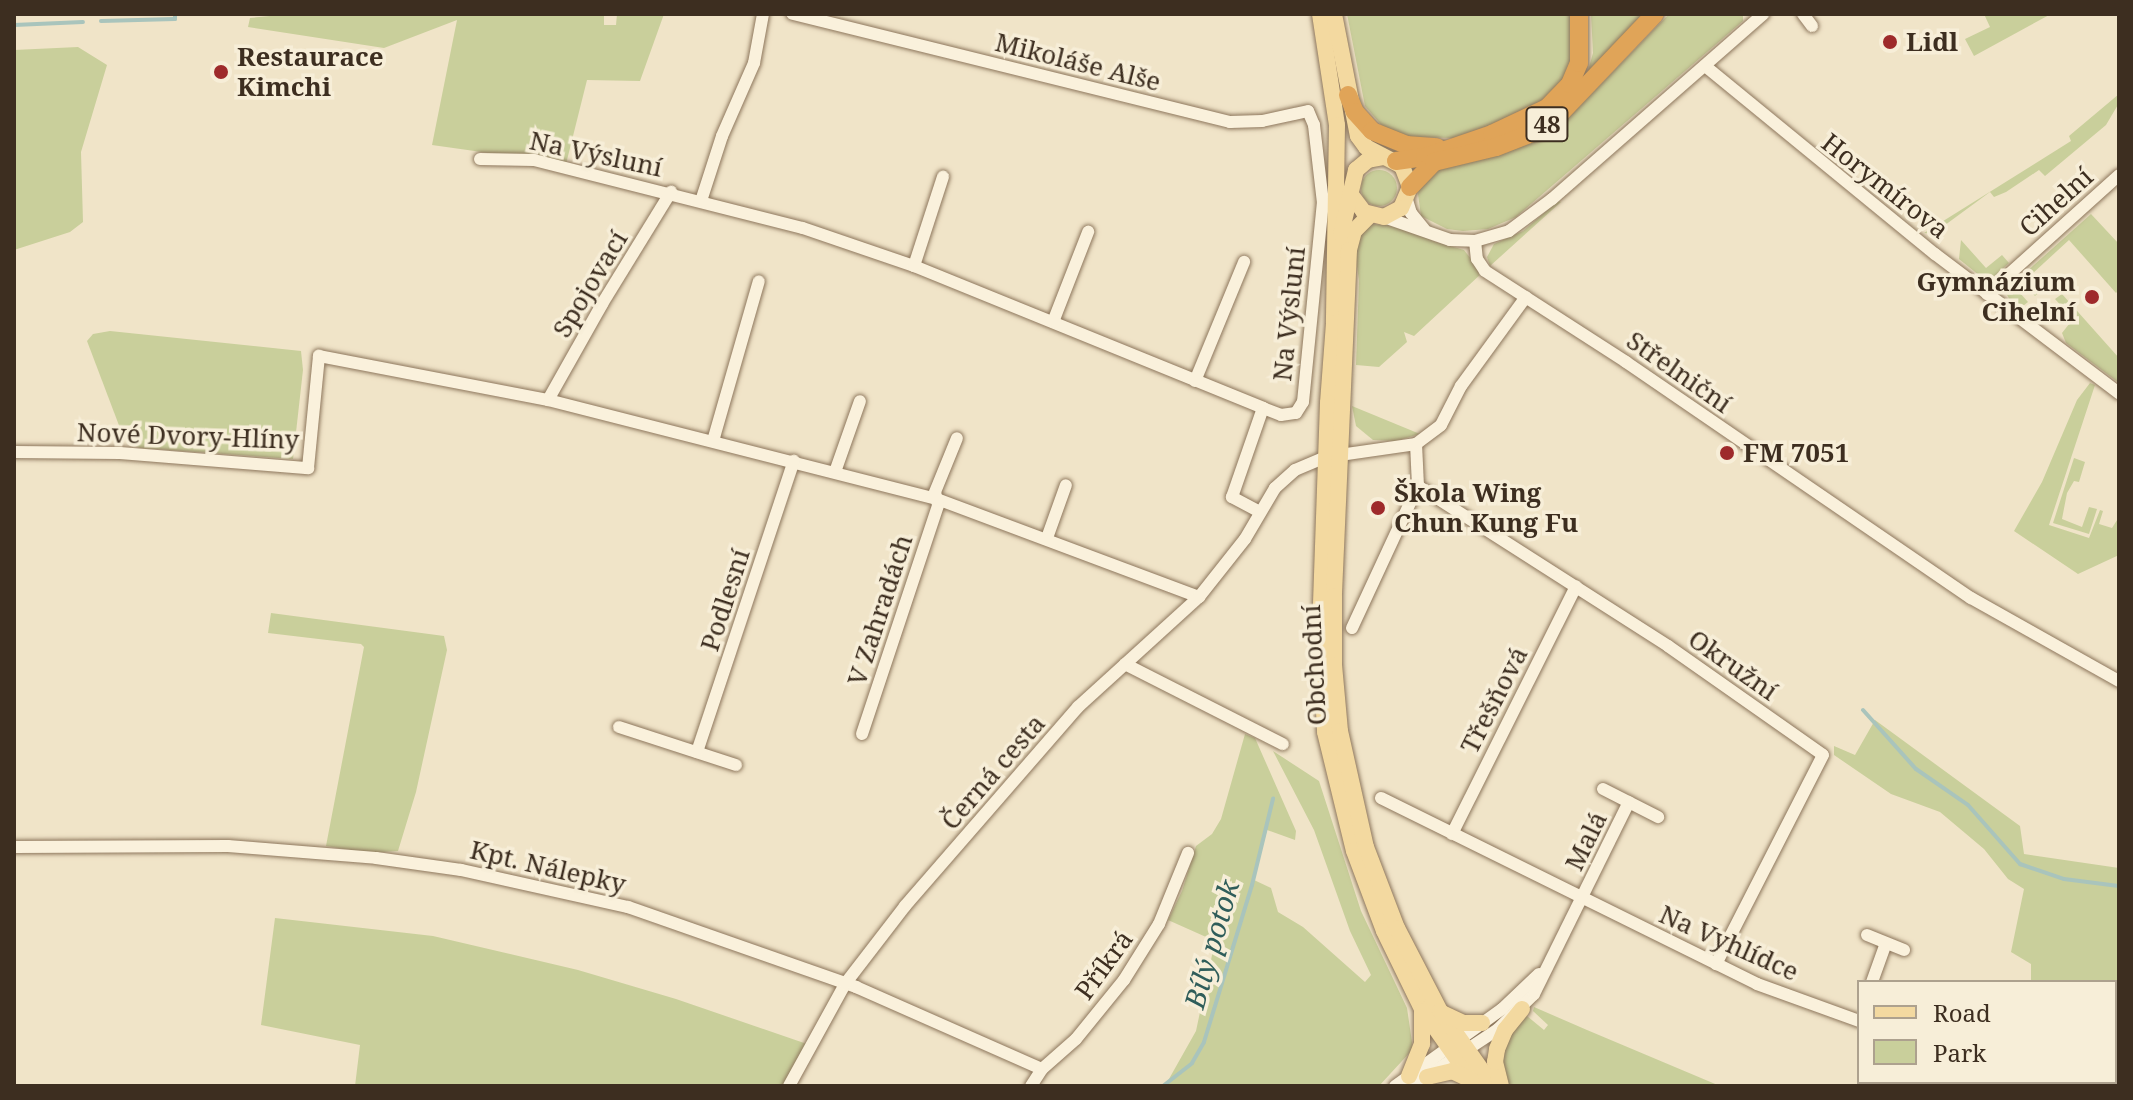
<!DOCTYPE html>
<meta charset="utf-8">
<style>
body{margin:0}
#map{position:relative;width:2133px;height:1100px;overflow:hidden;background:#f0e4c8;font-family:"Noto Serif",serif}
div>[style]{position:absolute}
[style*='--x']{left:calc(var(--x)*1px);top:calc(var(--y)*1px);width:calc(var(--w)*1px);rotate:calc(var(--a)*1deg)}
.green>*{inset:0;background:#c9cf9b}
.round{border-radius:50%}
.stream>*{height:4px;margin:-2px;padding:0 2px;transform-origin:2px;border-radius:2px;background:#a9c4bc}
.roads{filter:drop-shadow(0 0 2px #8d765c) drop-shadow(0 0 2px #8d765c)}
.minor>*{height:12px;margin:-6px;padding:0 6px;transform-origin:6px;border-radius:6px;background:#faf1dc}
.major>*{height:16px;margin:-8px;padding:0 8px;transform-origin:8px;border-radius:8px;background:#f3d9a0}
.highway>*{height:18px;margin:-9px;padding:0 9px;transform-origin:9px;border-radius:9px;background:#e0a458}
.dots>*{width:22px;height:22px;translate:-50% -50%;box-sizing:border-box;border:4px solid #f7eed8;border-radius:50%}
span{translate:-50% -50%;white-space:nowrap;text-align:center;line-height:1.15;-webkit-text-stroke:7px #f7eed8;paint-order:stroke}
.shield-label span{padding:2px 6px;background:#f7eed8;border:2px solid;border-radius:6px;-webkit-text-stroke-width:0}
.shield-label{font-size:24px;color:#3d2e20;font-weight:700}
.poi-label{font-size:26px;color:#3d2e20;font-weight:700}
.left{translate:0 -50%;text-align:left}
.right{translate:-100% -50%;text-align:right}
.street-label{font-size:26px;color:#3d2e20}
.water-label{font-size:28px;color:#2f5d5a;font-style:italic}
.frame{position:absolute;inset:0;border:16px solid #3d2e20;pointer-events:none}
.legend{position:absolute;left:1857px;top:980px;width:260px;height:104px;box-sizing:border-box;background:#f7eed8;border:2px solid #ada18e;margin:0;padding:10px 14px;list-style:none;font-size:24px;color:#3d2e20}
.legend li{display:flex;align-items:center;gap:16px;height:40px}
.legend b{width:40px;border:2px solid #ada18e}
</style>
<div id="map">
<div class="green">
<div style="clip-path:polygon(604px 14px,604px 25px,616px 25px,617px 14px,664px 14px,640px 81px,587px 80px,566px 164px,432px 145px,457px 20px,384px 48px,248px 27px,250px 18px,280px 15px)"></div>
<div style="clip-path:polygon(1347px 14px,1571px 14px,1571px 64px,1562px 82px,1547px 99px,1519px 115px,1454px 138px,1411px 137px,1384px 128px,1365px 106px)"></div>
<div style="clip-path:polygon(1591px 14px,1644px 14px,1587px 75px,1593px 53px)"></div>
<div style="clip-path:polygon(1669px 14px,1743px 14px,1743px 21px,1516px 217px,1488px 229px,1463px 231px,1447px 229px,1421px 216px,1418px 194px,1421px 183px,1433px 169px,1506px 153px,1542px 137px,1579px 107px)"></div>
<div style="clip-path:polygon(1984px 14px,2051px 14px,1974px 56px,1965px 39px,1990px 27px)"></div>
<div style="clip-path:polygon(78px 47px,107px 65px,81px 152px,83px 222px,70px 232px,14px 250px,14px 50px)"></div>
<div style="clip-path:polygon(2119px 94px,2119px 103px,2106px 125px,2045px 176px,2039px 170px,2006px 192px,1994px 197px,1990px 192px,1941px 228px,1943px 232px,1940px 234px,1924px 233px,2071px 141px,2069px 136px)"></div>
<div class="round" style="left:1361px;top:170px;width:36px;height:36px"></div>
<div style="clip-path:polygon(1558px 201px,1561px 202px,1490px 266px,1487px 257px,1494px 244px,1523px 231px)"></div>
<div style="clip-path:polygon(2091px 214px,2119px 244px,2119px 290px,2116px 293px,2069px 240px,2032px 274px,2044px 287px,2035px 296px,2027px 287px,2020px 293px,2028px 302px,2023px 306px,2012px 304px,2005px 291px)"></div>
<div style="clip-path:polygon(1370px 224px,1402px 226px,1433px 241px,1464px 250px,1482px 273px,1414px 336px,1404px 332px,1407px 342px,1379px 367px,1356px 365px,1359px 280px,1354px 246px,1356px 236px)"></div>
<div style="clip-path:polygon(1961px 240px,1986px 268px,2002px 255px,2009px 263px,1990px 280px,1985px 280px,1959px 259px)"></div>
<div style="clip-path:polygon(2062px 294px,2119px 358px,2119px 383px,2066px 343px,2062px 333px,2073px 319px,2055px 299px)"></div>
<div style="clip-path:polygon(110px 331px,301px 351px,303px 370px,293px 459px,140px 448px,129px 443px,123px 436px,87px 341px,93px 334px)"></div>
<div style="clip-path:polygon(2090px 383px,2095px 385px,2049px 525px,2089px 538px,2100px 510px,2103px 511px,2099px 524px,2112px 528px,2119px 517px,2119px 555px,2078px 574px,2014px 531px,2042px 482px,2077px 400px)"></div>
<div style="clip-path:polygon(1352px 406px,1420px 434px,1396px 441px,1373px 440px,1356px 426px)"></div>
<div style="clip-path:polygon(2074px 458px,2085px 462px,2079px 482px,2074px 481px,2067px 493px,2062px 519px,2082px 527px,2089px 507px,2097px 509px,2089px 534px,2053px 523px)"></div>
<div style="clip-path:polygon(271px 613px,444px 636px,447px 650px,416px 792px,398px 851px,367px 853px,326px 846px,364px 647px,361px 644px,268px 633px)"></div>
<div style="clip-path:polygon(1875px 720px,2020px 826px,2024px 854px,2119px 868px,2119px 1086px,2096px 1084px,2115px 1082px,2115px 982px,2031px 982px,2031px 964px,2011px 952px,2024px 889px,2008px 879px,1984px 849px,1940px 812px,1891px 794px,1834px 755px,1834px 746px,1855px 755px)"></div>
<div style="clip-path:polygon(1245px 734px,1255px 738px,1296px 831px,1295px 840px,1267px 830px,1254px 880px,1271px 888px,1278px 912px,1303px 927px,1365px 982px,1371px 975px,1350px 931px,1314px 830px,1273px 751px,1319px 781px,1361px 911px,1407px 1008px,1413px 1049px,1379px 1086px,1165px 1086px,1196px 1031px,1215px 941px,1168px 920px,1182px 891px,1196px 846px,1212px 834px,1221px 819px)"></div>
<div style="clip-path:polygon(275px 918px,433px 936px,578px 970px,676px 999px,807px 1044px,783px 1086px,355px 1086px,360px 1045px,261px 1025px)"></div>
<div style="clip-path:polygon(1534px 1007px,1587px 1030px,1720px 1086px,1505px 1086px,1500px 1068px,1507px 1038px,1527px 1016px,1544px 1030px,1548px 1025px,1533px 1011px)"></div>
</div>
<div class="stream">
<div style="--x:101;--y:21;--w:74;--a:-1.5"></div>
<div style="--x:175;--y:19;--w:5;--a:-90"></div>
<div style="--x:14;--y:25;--w:69;--a:-2.5"></div>
<div style="--x:1863;--y:710;--w:79;--a:48.1"></div>
<div style="--x:1916;--y:769;--w:63;--a:34.7"></div>
<div style="--x:1968;--y:805;--w:79;--a:48.6"></div>
<div style="--x:2020;--y:864;--w:46;--a:18.8"></div>
<div style="--x:2064;--y:879;--w:55;--a:7.3"></div>
<div style="--x:1163;--y:1086;--w:37;--a:-38"></div>
<div style="--x:1192;--y:1063;--w:24;--a:-60"></div>
<div style="--x:1204;--y:1042;--w:164;--a:-73"></div>
<div style="--x:1252;--y:885;--w:89;--a:-76.3"></div>
</div>
<div class="roads">
<div class="minor">
<div style="--x:1803;--y:14;--w:15;--a:53"></div>
<div style="--x:1705;--y:66;--w:297;--a:39.3"></div>
<div style="--x:1935;--y:254;--w:231;--a:37.1"></div>
<div style="--x:480;--y:159;--w:54;--a:1.1"></div>
<div style="--x:534;--y:160;--w:277;--a:14.2"></div>
<div style="--x:803;--y:228;--w:117;--a:18.9"></div>
<div style="--x:914;--y:266;--w:377;--a:22.1"></div>
<div style="--x:1263;--y:408;--w:19;--a:21"></div>
<div style="--x:1281;--y:415;--w:15;--a:-8"></div>
<div style="--x:1296;--y:413;--w:13;--a:-58"></div>
<div style="--x:1303;--y:402;--w:200;--a:-84.3"></div>
<div style="--x:1323;--y:203;--w:79;--a:-96.6"></div>
<div style="--x:1314;--y:125;--w:15;--a:-113"></div>
<div style="--x:1308;--y:111;--w:47;--a:167.7"></div>
<div style="--x:1262;--y:121;--w:32;--a:178"></div>
<div style="--x:1230;--y:122;--w:451;--a:-166.1"></div>
<div style="--x:1407;--y:200;--w:14;--a:73"></div>
<div style="--x:1411;--y:213;--w:21;--a:51"></div>
<div style="--x:701;--y:201;--w:68;--a:-72.1"></div>
<div style="--x:722;--y:136;--w:80;--a:-66.3"></div>
<div style="--x:754;--y:63;--w:50;--a:-79.6"></div>
<div style="--x:1384;--y:217;--w:70;--a:19.2"></div>
<div style="--x:1450;--y:240;--w:25;--a:2"></div>
<div style="--x:1475;--y:241;--w:35;--a:-16"></div>
<div style="--x:1509;--y:231;--w:54;--a:-36.7"></div>
<div style="--x:1552;--y:199;--w:281;--a:-41.2"></div>
<div style="--x:1475;--y:241;--w:18;--a:84"></div>
<div style="--x:1477;--y:259;--w:14;--a:56"></div>
<div style="--x:1485;--y:271;--w:168;--a:32.8"></div>
<div style="--x:1626;--y:362;--w:418;--a:34.4"></div>
<div style="--x:1971;--y:598;--w:170;--a:29.3"></div>
<div style="--x:914;--y:266;--w:94;--a:-72"></div>
<div style="--x:1987;--y:294;--w:178;--a:-42"></div>
<div style="--x:1053;--y:322;--w:97;--a:-68.7"></div>
<div style="--x:1195;--y:381;--w:129;--a:-67.6"></div>
<div style="--x:548;--y:400;--w:110;--a:-60.6"></div>
<div style="--x:602;--y:304;--w:132;--a:-58.4"></div>
<div style="--x:713;--y:441;--w:166;--a:-74"></div>
<div style="--x:14;--y:452;--w:106;--a:0.5"></div>
<div style="--x:120;--y:453;--w:189;--a:4.6"></div>
<div style="--x:308;--y:468;--w:113;--a:-84.4"></div>
<div style="--x:319;--y:356;--w:233;--a:10.9"></div>
<div style="--x:548;--y:400;--w:401;--a:14.3"></div>
<div style="--x:937;--y:499;--w:280;--a:20.5"></div>
<div style="--x:835;--y:472;--w:75;--a:-70.6"></div>
<div style="--x:1418;--y:486;--w:297;--a:32.6"></div>
<div style="--x:1668;--y:646;--w:189;--a:35.1"></div>
<div style="--x:1823;--y:755;--w:235;--a:117.1"></div>
<div style="--x:1260;--y:512;--w:32;--a:-152"></div>
<div style="--x:1232;--y:497;--w:94;--a:-70.8"></div>
<div style="--x:1047;--y:538;--w:56;--a:-70.3"></div>
<div style="--x:1352;--y:628;--w:157;--a:-65.1"></div>
<div style="--x:1418;--y:486;--w:42;--a:-92.7"></div>
<div style="--x:1125;--y:664;--w:177;--a:26.9"></div>
<div style="--x:619;--y:727;--w:123;--a:18"></div>
<div style="--x:862;--y:734;--w:241;--a:-71.6"></div>
<div style="--x:938;--y:505;--w:13;--a:-103"></div>
<div style="--x:935;--y:492;--w:58;--a:-67.8"></div>
<div style="--x:697;--y:752;--w:307;--a:-71.6"></div>
<div style="--x:1603;--y:789;--w:62;--a:27"></div>
<div style="--x:1381;--y:798;--w:419;--a:26.3"></div>
<div style="--x:1757;--y:984;--w:109;--a:19.9"></div>
<div style="--x:1452;--y:834;--w:277;--a:-63.4"></div>
<div style="--x:14;--y:847;--w:214;--a:-0.3"></div>
<div style="--x:228;--y:846;--w:148;--a:4.6"></div>
<div style="--x:376;--y:858;--w:86;--a:8"></div>
<div style="--x:461;--y:870;--w:171;--a:12.5"></div>
<div style="--x:628;--y:907;--w:242;--a:19.3"></div>
<div style="--x:856;--y:987;--w:203;--a:23.8"></div>
<div style="--x:1867;--y:935;--w:40;--a:22"></div>
<div style="--x:1872;--y:982;--w:41;--a:-70.3"></div>
<div style="--x:2061;--y:1082;--w:16;--a:15"></div>
<div style="--x:789;--y:1086;--w:116;--a:-61.2"></div>
<div style="--x:845;--y:984;--w:98;--a:-52.4"></div>
<div style="--x:905;--y:906;--w:264;--a:-49"></div>
<div style="--x:1078;--y:707;--w:164;--a:-42.3"></div>
<div style="--x:1199;--y:597;--w:74;--a:-51.6"></div>
<div style="--x:1245;--y:539;--w:59;--a:-59.5"></div>
<div style="--x:1275;--y:488;--w:27;--a:-42"></div>
<div style="--x:1295;--y:470;--w:34;--a:-23"></div>
<div style="--x:1326;--y:457;--w:91;--a:-8.2"></div>
<div style="--x:1416;--y:444;--w:31;--a:-37"></div>
<div style="--x:1441;--y:425;--w:44;--a:-62.9"></div>
<div style="--x:1461;--y:386;--w:110;--a:-53.9"></div>
<div style="--x:1031;--y:1086;--w:20;--a:-57"></div>
<div style="--x:1042;--y:1069;--w:45;--a:-41.4"></div>
<div style="--x:1076;--y:1039;--w:76;--a:-50.9"></div>
<div style="--x:1124;--y:980;--w:66;--a:-58"></div>
<div style="--x:1159;--y:924;--w:77;--a:-67.8"></div>
<div style="--x:1395;--y:1086;--w:132;--a:-35.7"></div>
<div style="--x:1502;--y:1009;--w:51;--a:-43.4"></div>
<div style="--x:1412;--y:1086;--w:103;--a:-33.5"></div>
<div style="--x:1498;--y:1029;--w:50;--a:-44.2"></div>
<div style="--x:1534;--y:994;--w:214;--a:-63.7"></div>
<div style="--x:1931;--y:1086;--w:4;--a:-63"></div>
</div>
<div class="major">
<div style="--x:1320;--y:14;--w:112;--a:81.3"></div>
<div style="--x:1337;--y:125;--w:198;--a:90.9"></div>
<div style="--x:1334;--y:323;--w:80;--a:94.3"></div>
<div style="--x:1328;--y:403;--w:229;--a:92"></div>
<div style="--x:1320;--y:632;--w:100;--a:87.1"></div>
<div style="--x:1325;--y:732;--w:122;--a:76.3"></div>
<div style="--x:1354;--y:851;--w:85;--a:69.4"></div>
<div style="--x:1384;--y:931;--w:87;--a:64"></div>
<div style="--x:1422;--y:1009;--w:94;--a:55"></div>
<div style="--x:1334;--y:14;--w:124;--a:78.9"></div>
<div style="--x:1358;--y:136;--w:14;--a:54"></div>
<div style="--x:1366;--y:147;--w:41;--a:27.8"></div>
<div style="--x:1402;--y:166;--w:22;--a:69"></div>
<div style="--x:1410;--y:187;--w:23;--a:113"></div>
<div style="--x:1401;--y:208;--w:19;--a:152"></div>
<div style="--x:1384;--y:217;--w:21;--a:-166"></div>
<div style="--x:1364;--y:212;--w:21;--a:-127"></div>
<div style="--x:1370;--y:215;--w:23;--a:135"></div>
<div style="--x:1354;--y:231;--w:20;--a:105"></div>
<div style="--x:1349;--y:250;--w:346;--a:92.5"></div>
<div style="--x:1334;--y:596;--w:69;--a:90"></div>
<div style="--x:1334;--y:665;--w:66;--a:84.8"></div>
<div style="--x:1340;--y:731;--w:119;--a:77.4"></div>
<div style="--x:1366;--y:847;--w:87;--a:69.1"></div>
<div style="--x:1397;--y:928;--w:93;--a:62.6"></div>
<div style="--x:1440;--y:1011;--w:92;--a:54.8"></div>
<div style="--x:1341;--y:234;--w:66;--a:-76.8"></div>
<div style="--x:1356;--y:170;--w:16;--a:-40"></div>
<div style="--x:1368;--y:160;--w:15;--a:-11"></div>
<div style="--x:1442;--y:1013;--w:23;--a:25"></div>
<div style="--x:1463;--y:1023;--w:19;--a:0"></div>
<div style="--x:1409;--y:1076;--w:35;--a:-68"></div>
<div style="--x:1422;--y:1044;--w:33;--a:-90"></div>
<div style="--x:1427;--y:1077;--w:26;--a:-13"></div>
<div style="--x:1452;--y:1071;--w:21;--a:25"></div>
<div style="--x:1501;--y:1086;--w:25;--a:-104"></div>
<div style="--x:1495;--y:1062;--w:13;--a:-81"></div>
<div style="--x:1497;--y:1049;--w:21;--a:-67"></div>
<div style="--x:1505;--y:1030;--w:27;--a:-51"></div>
</div>
<div class="highway">
<div style="--x:1348;--y:95;--w:18;--a:68"></div>
<div style="--x:1355;--y:112;--w:25;--a:48"></div>
<div style="--x:1372;--y:131;--w:37;--a:22"></div>
<div style="--x:1406;--y:145;--w:31;--a:4"></div>
<div style="--x:1396;--y:161;--w:29;--a:-8"></div>
<div style="--x:1425;--y:157;--w:71;--a:-18.9"></div>
<div style="--x:1492;--y:134;--w:61;--a:-25.3"></div>
<div style="--x:1547;--y:108;--w:33;--a:-46"></div>
<div style="--x:1570;--y:84;--w:23;--a:-67"></div>
<div style="--x:1579;--y:63;--w:49;--a:-90"></div>
<div style="--x:1410;--y:187;--w:35;--a:-46"></div>
<div style="--x:1434;--y:162;--w:64;--a:-13.6"></div>
<div style="--x:1496;--y:147;--w:42;--a:-21"></div>
<div style="--x:1535;--y:132;--w:22;--a:-32"></div>
<div style="--x:1554;--y:120;--w:146;--a:-46.4"></div>
</div>
</div>
<div class="dots">
<div style="left:1890px;top:42px;background:#9e2a2b"></div>
<div style="left:221px;top:72px;background:#9e2a2b"></div>
<div style="left:2092px;top:297px;background:#9e2a2b"></div>
<div style="left:1727px;top:453px;background:#9e2a2b"></div>
<div style="left:1378px;top:508px;background:#9e2a2b"></div>
</div>
<div class="shield-label">
<span style="left:1547px;top:124px">48</span>
</div>
<div class="poi-label">
<span class="left" style="left:1906px;top:42px">Lidl</span>
<span class="left" style="left:237px;top:72px">Restaurace<br>Kimchi</span>
<span class="right" style="left:2076px;top:297px">Gymnázium<br>Cihelní</span>
<span class="left" style="left:1743px;top:453px">FM 7051</span>
<span class="left" style="left:1394px;top:508px">Škola Wing<br>Chun Kung Fu</span>
</div>
<div class="street-label">
<span style="left:1078px;top:62px;rotate:14deg">Mikoláše Alše</span>
<span style="left:596px;top:154px;rotate:12deg">Na Výsluní</span>
<span style="left:1885px;top:186px;rotate:38deg">Horymírova</span>
<span style="left:2056px;top:202px;rotate:-42deg">Cihelní</span>
<span style="left:590px;top:284px;rotate:-59deg">Spojovací</span>
<span style="left:1289px;top:314px;rotate:-84deg">Na Výsluní</span>
<span style="left:1679px;top:372px;rotate:35deg">Střelniční</span>
<span style="left:188px;top:436px;rotate:2deg">Nové Dvory-Hlíny</span>
<span style="left:725px;top:600px;rotate:-72deg">Podlesní</span>
<span style="left:880px;top:610px;rotate:-72deg">V Zahradách</span>
<span style="left:1314px;top:665px;rotate:-93deg">Obchodní</span>
<span style="left:1733px;top:665px;rotate:35deg">Okružní</span>
<span style="left:1494px;top:700px;rotate:-63deg">Třešňová</span>
<span style="left:993px;top:772px;rotate:-49deg">Černá cesta</span>
<span style="left:1586px;top:841px;rotate:-64deg">Malá</span>
<span style="left:548px;top:867px;rotate:13deg">Kpt. Nálepky</span>
<span style="left:1729px;top:943px;rotate:24deg">Na Vyhlídce</span>
<span style="left:1104px;top:965px;rotate:-54deg">Příkrá</span>
</div>
<div class="water-label">
<span style="left:1211px;top:944px;rotate:-74deg">Bílý potok</span>
</div>
<div class="frame"></div>
<ul class="legend">
<li><b style="height:10px;background:#f3d9a0"></b>Road</li>
<li><b style="height:22px;background:#c9cf9b"></b>Park</li>
</ul>
</div>
